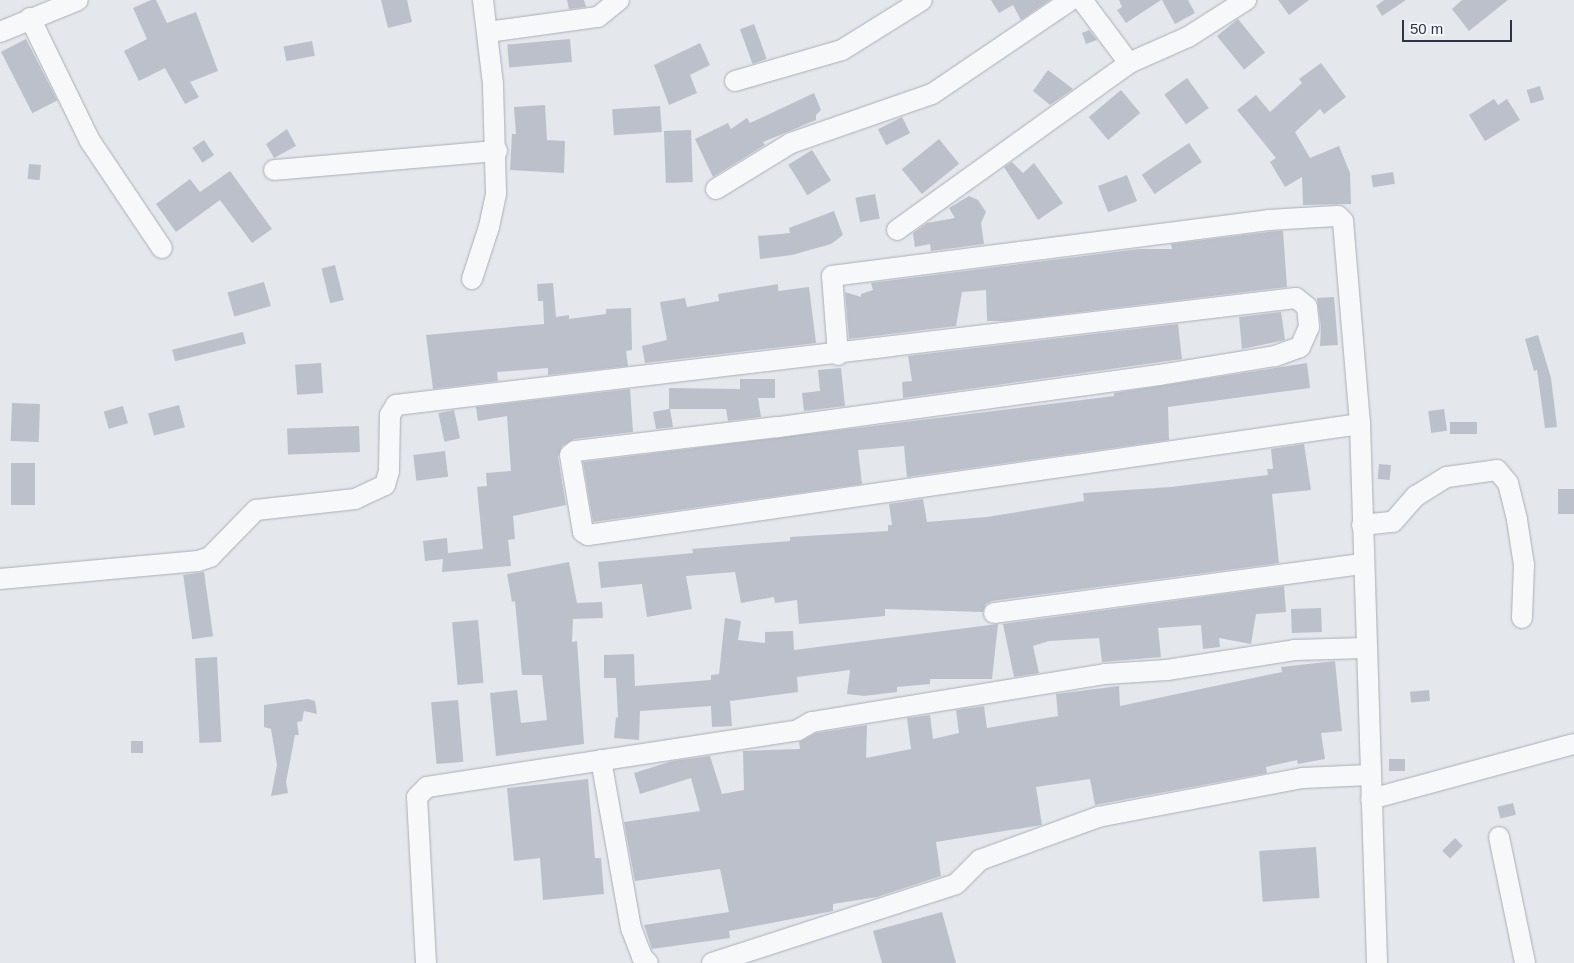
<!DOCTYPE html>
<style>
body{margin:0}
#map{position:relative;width:1574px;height:963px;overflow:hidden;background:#e4e7ec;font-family:Arial,sans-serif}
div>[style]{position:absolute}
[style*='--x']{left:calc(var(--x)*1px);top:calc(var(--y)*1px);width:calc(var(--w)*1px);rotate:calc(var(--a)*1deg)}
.building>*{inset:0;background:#bbc0ca;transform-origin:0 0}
.roads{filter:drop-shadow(0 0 1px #a9aeb7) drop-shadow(0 0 1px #a9aeb7)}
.minor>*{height:20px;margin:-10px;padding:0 10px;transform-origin:10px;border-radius:10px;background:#f7f8fa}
span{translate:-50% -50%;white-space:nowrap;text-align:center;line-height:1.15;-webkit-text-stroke:4px #f4f6f9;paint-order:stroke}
.scale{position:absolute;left:1402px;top:20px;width:110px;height:22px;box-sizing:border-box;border:2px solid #2b3445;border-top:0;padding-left:6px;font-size:15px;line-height:18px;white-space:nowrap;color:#2b3445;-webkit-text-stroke:4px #f4f6f9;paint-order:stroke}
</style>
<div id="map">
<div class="building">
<div style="clip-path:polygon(151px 0,156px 0,167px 23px,196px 12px,218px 71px,190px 82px,199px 97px,185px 104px,165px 68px,139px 81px,124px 51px,147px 39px,133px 8px)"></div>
<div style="clip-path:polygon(381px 0,407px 0,412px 22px,388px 28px)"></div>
<div style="clip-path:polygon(567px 0,584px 0,586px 7px,569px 9px)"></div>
<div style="clip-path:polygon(991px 0,1050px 0,1021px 20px,1013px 5px,999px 13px)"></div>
<div style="clip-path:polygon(1119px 0,1161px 0,1126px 23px,1117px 10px,1122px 7px)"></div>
<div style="clip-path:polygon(1162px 0,1188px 0,1195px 13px,1175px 24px)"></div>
<div style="clip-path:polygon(1278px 0,1309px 0,1289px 15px)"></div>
<div style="clip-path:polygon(1384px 0,1406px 0,1382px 16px,1376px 6px)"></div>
<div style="clip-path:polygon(1462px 0,1508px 0,1469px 31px,1452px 9px)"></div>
<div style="left:1238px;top:19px;width:43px;height:27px;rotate:51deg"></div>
<div style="left:754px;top:24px;width:37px;height:15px;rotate:70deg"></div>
<div style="clip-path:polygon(1089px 30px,1097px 40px,1086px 44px,1082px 33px)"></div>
<div style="left:26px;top:39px;width:69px;height:28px;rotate:63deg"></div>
<div style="left:570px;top:39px;width:23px;height:63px;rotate:85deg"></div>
<div style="left:312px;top:41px;width:15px;height:29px;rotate:79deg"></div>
<div style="clip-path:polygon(700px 43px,710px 65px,690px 75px,697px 93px,669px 105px,654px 65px)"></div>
<div style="clip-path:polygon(1321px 63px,1346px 97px,1324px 114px,1320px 109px,1295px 132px,1310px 158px,1339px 146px,1350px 173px,1351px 204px,1303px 205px,1302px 177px,1285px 187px,1270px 162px,1276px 158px,1237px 110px,1256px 95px,1270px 112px,1302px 83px,1299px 79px)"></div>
<div style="clip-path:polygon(1048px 70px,1073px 89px,1050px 105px,1033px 91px)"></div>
<div style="left:1187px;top:78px;width:37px;height:28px;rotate:54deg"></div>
<div style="left:1540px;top:86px;width:14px;height:14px;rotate:73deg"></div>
<div style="left:1121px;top:90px;width:30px;height:42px;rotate:50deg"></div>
<div style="clip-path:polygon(814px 93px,821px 110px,816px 115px,816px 120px,763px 142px,765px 145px,713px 177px,695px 139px,728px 123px,731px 129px,747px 118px,750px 123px)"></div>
<div style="clip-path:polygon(1494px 99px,1498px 105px,1507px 99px,1520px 120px,1485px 141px,1469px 115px)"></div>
<div style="clip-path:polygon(545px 105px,547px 140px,565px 141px,564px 173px,510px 170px,512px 134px,516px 134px,514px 107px)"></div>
<div style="left:660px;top:106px;width:26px;height:48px;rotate:86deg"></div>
<div style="left:902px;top:117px;width:18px;height:27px;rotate:63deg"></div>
<div style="clip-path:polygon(287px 129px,296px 146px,274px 158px,266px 144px)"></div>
<div style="left:691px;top:130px;width:52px;height:27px;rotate:88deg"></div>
<div style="left:939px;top:139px;width:32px;height:48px;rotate:51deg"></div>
<div style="left:204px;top:140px;width:18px;height:14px;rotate:56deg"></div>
<div style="left:1189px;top:143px;width:23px;height:57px;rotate:56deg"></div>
<div style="left:812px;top:150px;width:36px;height:28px;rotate:58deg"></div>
<div style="clip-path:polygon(1012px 162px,1023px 173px,1034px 163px,1063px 203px,1038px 220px,1004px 167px)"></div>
<div style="left:29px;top:164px;width:12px;height:15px;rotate:5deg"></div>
<div style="clip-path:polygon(230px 171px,272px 229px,252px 243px,220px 200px,176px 232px,156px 204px,190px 179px,200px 192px)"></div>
<div style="left:1393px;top:172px;width:12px;height:22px;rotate:81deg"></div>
<div style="left:1127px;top:175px;width:28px;height:31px;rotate:69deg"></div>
<div style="left:875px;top:194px;width:25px;height:20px;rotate:79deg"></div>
<div style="clip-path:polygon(969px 196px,978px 200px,986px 212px,981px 223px,984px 244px,931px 251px,930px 244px,915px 247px,913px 233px,927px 223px,955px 218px,949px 208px)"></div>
<div style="clip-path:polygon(834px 211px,843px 235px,831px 244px,792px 255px,760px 259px,758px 236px,790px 233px,789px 228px)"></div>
<div style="clip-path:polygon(1277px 231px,1283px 231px,1287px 287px,1006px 321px,987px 321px,986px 290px,962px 292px,956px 326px,849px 339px,845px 292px,861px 297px,861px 294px,873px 290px,871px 283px,1139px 249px,1172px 249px,1171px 244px)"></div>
<div style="left:335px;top:265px;width:36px;height:14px;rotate:76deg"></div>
<div style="left:264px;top:282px;width:25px;height:38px;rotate:74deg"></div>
<div style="clip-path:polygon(553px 283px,556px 317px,569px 315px,569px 319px,606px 314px,606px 309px,631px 308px,632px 350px,626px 351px,628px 366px,548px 375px,548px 368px,497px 372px,498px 381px,433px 389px,426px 335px,544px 324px,543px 301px,538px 301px,537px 284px)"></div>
<div style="clip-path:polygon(778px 284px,778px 291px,809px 287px,816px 343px,645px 363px,642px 346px,667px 340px,660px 302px,685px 298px,687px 307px,719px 301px,718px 294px)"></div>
<div style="clip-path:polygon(1334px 297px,1338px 345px,1320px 346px,1321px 326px,1317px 298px)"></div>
<div style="clip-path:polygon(1281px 312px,1285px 340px,1242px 349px,1239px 317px)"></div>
<div style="clip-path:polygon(1178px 324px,1182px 359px,903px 398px,902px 382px,912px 381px,908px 356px)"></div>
<div style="left:243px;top:332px;width:12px;height:73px;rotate:76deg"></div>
<div style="clip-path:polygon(1538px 335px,1551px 378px,1557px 427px,1545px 428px,1537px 370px,1534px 371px,1525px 339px)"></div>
<div style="left:321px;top:363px;width:30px;height:26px;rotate:86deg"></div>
<div style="clip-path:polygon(1307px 363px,1310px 388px,1168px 407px,1169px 440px,907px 477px,904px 446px,858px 450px,862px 484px,593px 522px,583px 462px,1114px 396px,1114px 393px)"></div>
<div style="clip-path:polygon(841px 368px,845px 406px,804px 411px,802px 393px,820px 391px,818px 370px)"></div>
<div style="clip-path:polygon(740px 379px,775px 379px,775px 398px,758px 398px,761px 417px,728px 421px,726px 409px,670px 409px,673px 427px,656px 429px,653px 412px,669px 409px,669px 388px,740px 389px)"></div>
<div style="clip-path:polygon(630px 389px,633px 432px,574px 439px,562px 446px,558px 457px,566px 505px,513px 516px,515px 539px,508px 540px,511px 566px,442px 572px,443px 559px,425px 561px,423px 541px,447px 538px,448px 553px,483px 549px,477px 487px,487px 486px,486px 473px,511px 471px,507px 416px,478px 421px,476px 407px)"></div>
<div style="left:12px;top:403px;width:28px;height:38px;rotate:2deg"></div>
<div style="left:179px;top:405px;width:23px;height:32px;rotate:75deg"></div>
<div style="left:123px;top:406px;width:18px;height:20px;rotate:74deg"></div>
<div style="left:1444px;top:409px;width:22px;height:16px;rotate:82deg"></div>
<div style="left:454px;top:410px;width:29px;height:16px;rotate:78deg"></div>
<div style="left:1477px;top:422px;width:12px;height:27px;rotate:90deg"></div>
<div style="left:359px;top:426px;width:26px;height:72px;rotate:88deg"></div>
<div style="clip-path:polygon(1304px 444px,1311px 490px,1272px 494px,1279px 563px,992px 601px,986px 604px,983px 612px,885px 609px,885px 616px,799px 624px,797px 600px,775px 603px,774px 597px,741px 603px,735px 572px,686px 576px,692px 609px,647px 617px,642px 584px,601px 588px,598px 562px,693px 553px,692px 549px,790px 541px,790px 537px,888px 531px,888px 525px,892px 525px,889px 504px,923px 499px,927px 522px,987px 517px,1084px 501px,1083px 493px,1171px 487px,1268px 475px,1267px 469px,1273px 469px,1271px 449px)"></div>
<div style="left:445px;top:451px;width:26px;height:32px;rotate:83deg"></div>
<div style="left:11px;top:463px;width:24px;height:42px"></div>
<div style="left:1379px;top:464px;width:12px;height:15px;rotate:5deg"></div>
<div style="left:1574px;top:489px;width:25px;height:16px;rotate:90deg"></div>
<div style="clip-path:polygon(569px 562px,577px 603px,602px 602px,603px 618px,573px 619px,572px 642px,577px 641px,584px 744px,496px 756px,490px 693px,517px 690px,521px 723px,547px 720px,542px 675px,522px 675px,515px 601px,512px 602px,507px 574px)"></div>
<div style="left:204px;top:572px;width:65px;height:21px;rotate:82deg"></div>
<div style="clip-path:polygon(1284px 586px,1286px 612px,1256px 614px,1251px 644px,1219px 638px,1220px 647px,1203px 649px,1201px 625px,1158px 628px,1161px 657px,1102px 662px,1099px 638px,1049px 641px,1033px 646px,1039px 673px,1014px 677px,1003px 624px)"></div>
<div style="left:1321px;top:608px;width:24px;height:30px;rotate:88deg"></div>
<div style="clip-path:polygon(725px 618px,741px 621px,738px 640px,765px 643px,765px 632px,793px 631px,794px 650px,998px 624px,992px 679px,930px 679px,930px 684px,897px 687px,897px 692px,864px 696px,847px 694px,850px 670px,797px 677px,798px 692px,730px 701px,732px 726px,712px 727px,711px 706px,640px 711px,639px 740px,614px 738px,616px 717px,618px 718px,616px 678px,604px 678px,604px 655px,634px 654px,635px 686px,711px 680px,711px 675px,719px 674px)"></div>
<div style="left:478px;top:620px;width:63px;height:26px;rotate:85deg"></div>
<div style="left:217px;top:657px;width:85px;height:22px;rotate:87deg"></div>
<div style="clip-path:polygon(1335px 661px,1342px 731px,1321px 733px,1325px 759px,1298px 764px,1297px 760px,1266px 767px,1267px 773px,1095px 805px,1090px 779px,1036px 787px,1042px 825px,936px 842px,941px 876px,877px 897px,833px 904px,833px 911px,729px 931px,730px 938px,652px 949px,644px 925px,729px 912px,720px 869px,635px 881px,624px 822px,700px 811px,691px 778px,640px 794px,634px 773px,672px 761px,710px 756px,722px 794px,744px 790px,743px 751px,800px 749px,799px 742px,816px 733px,867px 725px,866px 758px,911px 749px,907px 718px,930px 715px,933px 739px,959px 733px,956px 710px,984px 706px,987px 728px,1058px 716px,1056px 694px,1119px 686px,1120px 706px,1282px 672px,1281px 667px)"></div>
<div style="left:1429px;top:690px;width:11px;height:19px;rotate:85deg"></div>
<div style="clip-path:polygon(308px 699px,315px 701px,317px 714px,304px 711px,302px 721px,297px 722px,299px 735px,295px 735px,286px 782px,288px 793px,271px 796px,277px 765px,271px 729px,264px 727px,264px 705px)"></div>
<div style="left:458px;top:700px;width:62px;height:27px;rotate:85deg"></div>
<div style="left:131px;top:741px;width:12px;height:12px"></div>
<div style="left:1389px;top:759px;width:16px;height:12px"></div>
<div style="clip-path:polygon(588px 779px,595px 858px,601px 858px,604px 894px,543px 900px,540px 858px,514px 861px,507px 788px)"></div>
<div style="left:1513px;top:803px;width:12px;height:16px;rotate:76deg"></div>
<div style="left:1455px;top:838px;width:11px;height:18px;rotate:45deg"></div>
<div style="left:1316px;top:847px;width:51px;height:57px;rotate:86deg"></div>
<div style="clip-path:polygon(942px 912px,956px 963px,882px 963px,873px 931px)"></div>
</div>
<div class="roads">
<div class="minor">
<div style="--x:1082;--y:0;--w:79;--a:53.3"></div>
<div style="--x:1129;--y:63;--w:64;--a:-23.8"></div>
<div style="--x:1188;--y:37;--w:69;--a:-32.5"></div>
<div style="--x:30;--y:18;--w:137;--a:64"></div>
<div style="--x:90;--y:141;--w:129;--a:56.1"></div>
<div style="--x:0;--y:32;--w:84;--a:-22.3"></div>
<div style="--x:488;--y:32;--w:111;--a:-7.8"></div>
<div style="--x:598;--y:17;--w:27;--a:-39"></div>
<div style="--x:735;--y:81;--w:111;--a:-16.2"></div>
<div style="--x:842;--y:50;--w:94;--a:-32"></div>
<div style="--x:274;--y:170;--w:224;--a:-4.9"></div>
<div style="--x:716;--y:189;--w:88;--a:-31.5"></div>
<div style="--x:791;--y:143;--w:149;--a:-19.2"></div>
<div style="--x:932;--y:94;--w:168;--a:-34.1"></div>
<div style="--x:897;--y:230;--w:286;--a:-35.7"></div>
<div style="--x:472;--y:279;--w:55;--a:-71.9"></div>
<div style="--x:489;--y:227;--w:35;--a:-78"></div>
<div style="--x:496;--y:193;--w:109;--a:-91.6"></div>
<div style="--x:493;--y:84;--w:85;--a:-96.8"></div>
<div style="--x:838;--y:355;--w:79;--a:-94.3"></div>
<div style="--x:832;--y:276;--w:440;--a:-7.3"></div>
<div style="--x:1268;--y:220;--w:70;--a:-3.3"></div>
<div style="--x:1338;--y:216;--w:7;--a:45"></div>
<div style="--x:1343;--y:221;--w:204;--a:85.2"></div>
<div style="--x:1360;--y:424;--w:539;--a:88.19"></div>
<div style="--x:1362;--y:525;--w:31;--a:-6"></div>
<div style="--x:1393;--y:522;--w:35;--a:-49"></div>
<div style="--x:1416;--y:496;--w:36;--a:-32"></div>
<div style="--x:1447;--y:477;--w:50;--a:-8"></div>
<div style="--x:1497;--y:470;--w:17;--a:50"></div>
<div style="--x:1508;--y:483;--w:38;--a:76"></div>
<div style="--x:1517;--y:520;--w:46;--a:81.2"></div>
<div style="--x:1524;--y:565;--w:53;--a:92.2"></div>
<div style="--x:0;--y:579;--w:199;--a:-5.2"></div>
<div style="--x:198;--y:561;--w:13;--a:-18"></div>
<div style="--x:210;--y:557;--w:66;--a:-45.6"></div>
<div style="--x:256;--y:510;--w:100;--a:-6.3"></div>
<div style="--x:355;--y:499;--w:33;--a:-25"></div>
<div style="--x:385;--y:485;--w:15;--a:-74"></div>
<div style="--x:389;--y:471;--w:56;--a:-89"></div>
<div style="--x:390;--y:415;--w:12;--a:-59"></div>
<div style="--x:396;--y:405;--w:906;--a:-6.78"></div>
<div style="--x:1296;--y:298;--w:14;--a:39"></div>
<div style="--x:1307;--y:307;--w:20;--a:84"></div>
<div style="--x:1309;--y:327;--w:22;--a:114"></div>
<div style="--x:1300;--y:347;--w:27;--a:160"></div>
<div style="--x:1275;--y:356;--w:118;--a:170.7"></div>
<div style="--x:1159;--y:375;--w:386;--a:172.2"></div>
<div style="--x:777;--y:427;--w:203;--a:173.2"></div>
<div style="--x:575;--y:451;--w:6;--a:141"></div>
<div style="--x:570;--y:455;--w:78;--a:80.4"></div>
<div style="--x:583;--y:532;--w:6;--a:31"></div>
<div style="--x:588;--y:535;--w:780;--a:-8.18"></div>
<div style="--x:994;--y:613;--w:372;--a:-7.6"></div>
<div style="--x:601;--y:760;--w:171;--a:79.9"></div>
<div style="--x:631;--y:928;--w:31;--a:69"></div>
<div style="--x:642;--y:957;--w:8;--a:45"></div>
<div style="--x:1371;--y:799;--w:210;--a:-15.2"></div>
<div style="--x:1499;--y:837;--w:129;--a:78.3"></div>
<div style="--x:426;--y:963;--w:166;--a:-93.1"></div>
<div style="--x:417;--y:797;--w:14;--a:-45"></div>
<div style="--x:427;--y:787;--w:375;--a:-8.7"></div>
<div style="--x:798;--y:730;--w:16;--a:-30"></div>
<div style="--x:812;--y:722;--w:297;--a:-9.3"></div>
<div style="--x:1105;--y:674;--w:62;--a:-3.7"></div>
<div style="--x:1167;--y:670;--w:129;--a:-8.9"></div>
<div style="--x:1294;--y:650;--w:72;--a:-1.6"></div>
<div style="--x:712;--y:963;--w:256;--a:-17.9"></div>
<div style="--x:956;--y:884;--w:34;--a:-45"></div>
<div style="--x:980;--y:860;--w:126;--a:-20"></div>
<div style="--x:1098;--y:817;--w:208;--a:-10.8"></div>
<div style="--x:1302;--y:778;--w:68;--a:-2.5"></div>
</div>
</div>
<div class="scale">50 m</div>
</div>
